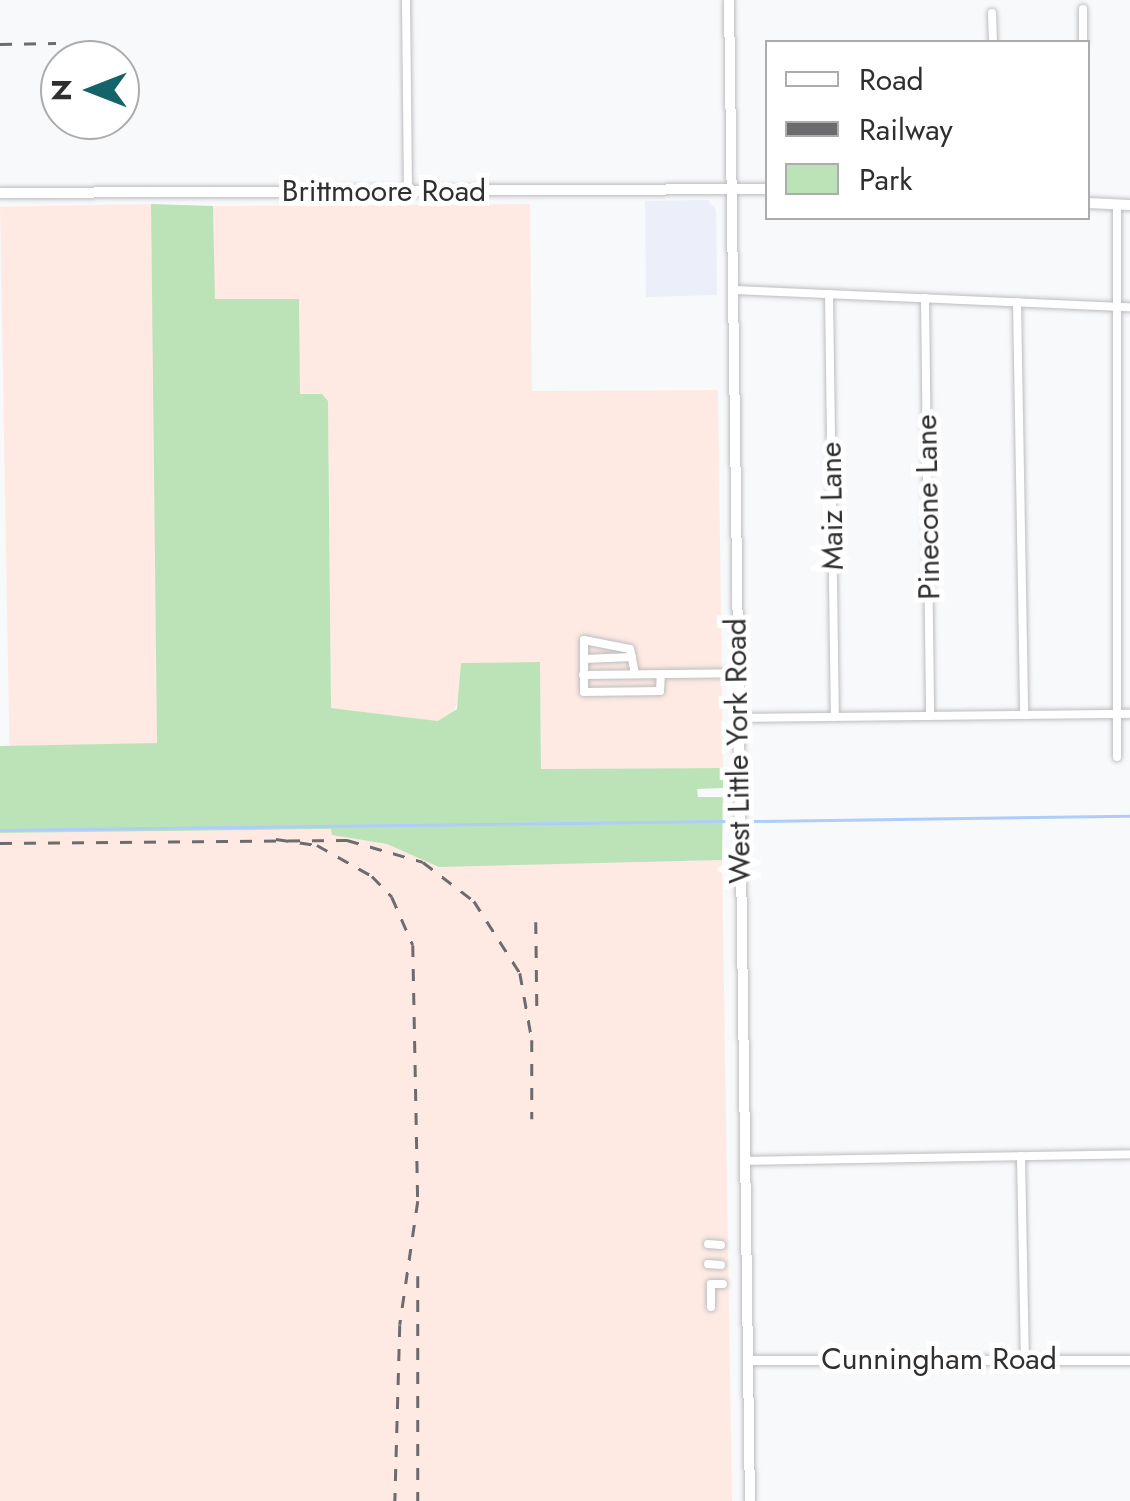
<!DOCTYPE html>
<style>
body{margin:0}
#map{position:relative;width:1130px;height:1501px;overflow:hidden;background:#f8f9fb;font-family:Jost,sans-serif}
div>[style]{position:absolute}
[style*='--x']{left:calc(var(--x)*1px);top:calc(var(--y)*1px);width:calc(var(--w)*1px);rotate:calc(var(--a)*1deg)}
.built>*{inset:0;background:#eceff9}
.industrial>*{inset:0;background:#feeae3;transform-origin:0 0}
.green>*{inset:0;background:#bce3b8}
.stream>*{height:2.5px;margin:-1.25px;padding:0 1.25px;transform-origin:1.25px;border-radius:1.25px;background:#afccfb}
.roads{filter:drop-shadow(0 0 2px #bdbdc0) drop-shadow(0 0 2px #bdbdc0)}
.minor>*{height:8px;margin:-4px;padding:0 4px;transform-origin:4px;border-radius:4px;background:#fff}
.tertiary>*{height:9px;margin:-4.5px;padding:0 4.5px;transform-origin:4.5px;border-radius:4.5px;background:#fff}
.secondary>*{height:10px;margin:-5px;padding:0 5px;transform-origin:5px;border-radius:5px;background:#fff}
.rail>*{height:2.5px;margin-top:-1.25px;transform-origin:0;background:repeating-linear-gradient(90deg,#6c6c6e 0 12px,transparent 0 24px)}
span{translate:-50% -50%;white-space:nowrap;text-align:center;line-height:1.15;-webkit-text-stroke:10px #fff;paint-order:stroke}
.street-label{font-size:30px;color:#2f2f30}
.legend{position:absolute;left:765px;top:40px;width:325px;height:180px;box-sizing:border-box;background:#fff;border:2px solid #acacac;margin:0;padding:12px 18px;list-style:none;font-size:30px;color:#2f2f30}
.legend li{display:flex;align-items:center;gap:20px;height:50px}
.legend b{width:50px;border:2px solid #acacac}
.north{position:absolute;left:40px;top:40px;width:100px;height:100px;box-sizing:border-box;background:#fff;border:2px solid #acacac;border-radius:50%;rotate:270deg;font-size:28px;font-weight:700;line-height:40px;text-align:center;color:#2f2f30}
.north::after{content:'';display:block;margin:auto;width:35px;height:45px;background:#136368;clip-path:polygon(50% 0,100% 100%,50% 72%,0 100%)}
</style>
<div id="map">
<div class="built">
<div style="clip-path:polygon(708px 200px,716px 210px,717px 295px,646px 297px,645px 201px)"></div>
</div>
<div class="industrial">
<div style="left:151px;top:204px;width:540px;height:151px;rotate:89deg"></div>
<div style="clip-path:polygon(530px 204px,532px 391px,718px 390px,723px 768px,541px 769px,540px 662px,461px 697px,450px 717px,438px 721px,331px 708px,328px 401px,300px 395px,214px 299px,213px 206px)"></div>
<div style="clip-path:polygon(332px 829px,333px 835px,387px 844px,440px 864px,722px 860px,732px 1501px,0 1501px,0 833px)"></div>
</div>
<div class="green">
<div style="clip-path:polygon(151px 204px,213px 206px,215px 299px,299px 299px,300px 394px,322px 394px,328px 401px,331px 708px,438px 721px,457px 709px,461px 663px,540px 662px,541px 769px,723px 768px,723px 788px,697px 789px,698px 797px,723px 797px,722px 860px,439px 867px,387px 844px,332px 835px,331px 829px,0 833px,0 746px,157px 743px)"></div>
</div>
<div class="stream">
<div style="--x:753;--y:821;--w:377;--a:-0.8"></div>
<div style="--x:0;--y:830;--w:727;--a:-0.71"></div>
</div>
<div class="roads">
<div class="minor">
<div style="--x:406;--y:0;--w:190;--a:89.4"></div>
<div style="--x:1083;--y:9;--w:33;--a:90"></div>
<div style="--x:992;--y:13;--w:29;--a:88"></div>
<div style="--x:1117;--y:205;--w:552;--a:90"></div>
<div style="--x:733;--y:290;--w:397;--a:2.5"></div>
<div style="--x:829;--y:294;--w:423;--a:89.2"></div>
<div style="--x:925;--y:298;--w:418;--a:89.3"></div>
<div style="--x:1017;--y:302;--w:413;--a:89"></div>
<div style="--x:584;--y:659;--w:48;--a:-2.4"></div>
<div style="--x:635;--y:674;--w:25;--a:-101"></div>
<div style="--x:630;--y:649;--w:47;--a:-168.9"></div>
<div style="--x:584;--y:640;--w:52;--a:90"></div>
<div style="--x:584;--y:692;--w:76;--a:-0.8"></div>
<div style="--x:660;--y:691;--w:17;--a:-87"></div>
<div style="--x:583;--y:675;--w:153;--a:-0.7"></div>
<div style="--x:737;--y:718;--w:393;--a:-0.6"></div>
<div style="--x:1021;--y:1156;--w:203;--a:88.9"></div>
<div style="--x:744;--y:1161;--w:386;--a:-1"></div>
<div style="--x:708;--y:1244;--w:13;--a:4"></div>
<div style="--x:708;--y:1264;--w:13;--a:4"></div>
<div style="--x:711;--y:1307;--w:23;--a:-90"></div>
<div style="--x:711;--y:1284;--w:12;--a:0"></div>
</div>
<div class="tertiary">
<div style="--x:748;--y:1360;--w:382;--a:0"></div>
</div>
<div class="secondary">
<div style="--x:729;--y:0;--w:1501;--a:89.2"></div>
<div style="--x:0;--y:193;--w:768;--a:-0.3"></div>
<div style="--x:1088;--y:203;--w:42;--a:2.7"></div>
</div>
</div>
<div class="rail">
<div style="--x:0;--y:44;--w:56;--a:-1"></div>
<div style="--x:276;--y:839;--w:41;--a:8.3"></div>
<div style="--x:317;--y:845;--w:63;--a:29.4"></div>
<div style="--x:372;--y:876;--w:29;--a:46"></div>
<div style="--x:392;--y:897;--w:52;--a:66.4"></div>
<div style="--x:413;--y:945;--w:256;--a:88.9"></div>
<div style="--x:418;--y:1201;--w:125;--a:98.3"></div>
<div style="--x:400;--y:1325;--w:176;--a:91.6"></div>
<div style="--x:0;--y:843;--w:347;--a:-0.5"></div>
<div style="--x:347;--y:840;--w:79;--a:16.1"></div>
<div style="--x:423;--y:862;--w:64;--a:37.4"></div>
<div style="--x:474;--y:901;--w:85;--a:57.4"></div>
<div style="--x:520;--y:973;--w:68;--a:79.8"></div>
<div style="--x:532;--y:1040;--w:79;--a:90"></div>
<div style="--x:536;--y:922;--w:88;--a:89.3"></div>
<div style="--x:418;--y:1276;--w:225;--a:90"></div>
</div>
<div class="street-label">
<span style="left:384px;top:191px">Brittmoore Road</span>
<span style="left:832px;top:506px;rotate:-91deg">Maiz Lane</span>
<span style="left:928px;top:507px;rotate:-91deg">Pinecone Lane</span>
<span style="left:738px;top:751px;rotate:-91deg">West Little York Road</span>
<span style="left:939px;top:1359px">Cunningham Road</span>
</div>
<ul class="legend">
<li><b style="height:12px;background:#fff"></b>Road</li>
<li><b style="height:12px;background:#6c6c6e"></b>Railway</li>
<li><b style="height:28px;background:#bce3b8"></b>Park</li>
</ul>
<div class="north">N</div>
</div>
